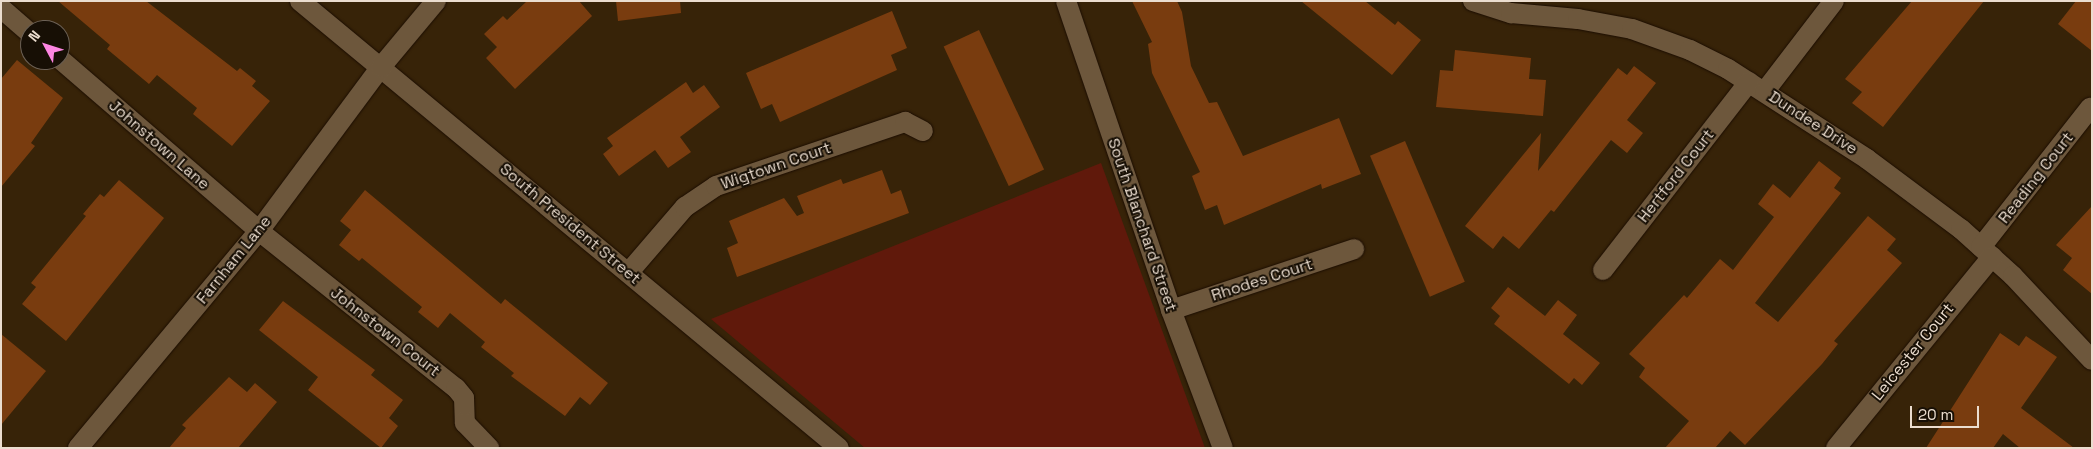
<!DOCTYPE html>
<style>
body{margin:0}
#map{position:relative;width:2093px;height:449px;overflow:hidden;background:#372308;font-family:"Space Grotesk",sans-serif}
div>[style]{position:absolute}
[style*='--x']{left:calc(var(--x)*1px);top:calc(var(--y)*1px);width:calc(var(--w)*1px);rotate:calc(var(--a)*1deg)}
.green>*{inset:0;background:#60190b}
.building>*{inset:0;background:#793c0f;transform-origin:0 0}
.roads{filter:drop-shadow(0 0 1px #1b0d00) drop-shadow(0 0 1px #1b0d00)}
.street>*{height:20px;margin:-10px;padding:0 10px;transform-origin:10px;border-radius:10px;background:#6d573c}
span{translate:-50% -50%;white-space:nowrap;text-align:center;line-height:1.15;-webkit-text-stroke:4px #170f05;paint-order:stroke}
.street-label{font-size:16px;color:#ebddcf}
.frame{position:absolute;inset:0;border:2px solid #ebddcf;pointer-events:none}
.north{position:absolute;left:20px;top:20px;width:50px;height:50px;box-sizing:border-box;background:#170f05;border:1px solid #6c6156;border-radius:50%;rotate:310deg;font-size:14px;font-weight:700;line-height:20px;text-align:center;color:#ebddcf}
.north::after{content:'';display:block;margin:auto;width:18px;height:22px;background:#fd86e2;clip-path:polygon(50% 0,100% 100%,50% 72%,0 100%)}
.scale{position:absolute;left:1910px;top:406px;width:69px;height:22px;box-sizing:border-box;border:2px solid #ebddcf;border-top:0;padding-left:6px;font-size:15px;line-height:18px;white-space:nowrap;color:#ebddcf;-webkit-text-stroke:4px #170f05;paint-order:stroke}
</style>
<div id="map">
<div class="green">
<div style="clip-path:polygon(1101px 163px,1205px 448px,865px 448px,711px 319px)"></div>
</div>
<div class="building">
<div style="clip-path:polygon(58px 1px,146px 1px,237px 71px,240px 68px,256px 81px,252px 86px,270px 101px,232px 146px,193px 114px,197px 108px,157px 75px,149px 84px,107px 49px,110px 45px)"></div>
<div style="clip-path:polygon(527px 1px,579px 1px,592px 16px,515px 89px,486px 58px,497px 47px,484px 34px,503px 16px,507px 20px)"></div>
<div style="clip-path:polygon(616px 1px,680px 1px,681px 13px,618px 21px)"></div>
<div style="clip-path:polygon(1132px 1px,1177px 1px,1182px 12px,1191px 66px,1209px 103px,1217px 102px,1243px 156px,1339px 118px,1361px 174px,1322px 189px,1321px 184px,1224px 225px,1217px 205px,1205px 210px,1192px 176px,1200px 172px,1152px 73px,1148px 44px,1152px 42px)"></div>
<div style="clip-path:polygon(1301px 1px,1365px 1px,1395px 25px,1398px 21px,1421px 40px,1392px 75px)"></div>
<div style="clip-path:polygon(1912px 1px,1984px 1px,1883px 127px,1852px 103px,1862px 92px,1845px 79px)"></div>
<div style="clip-path:polygon(2076px 1px,2092px 1px,2092px 51px,2058px 24px)"></div>
<div style="clip-path:polygon(892px 11px,907px 48px,891px 55px,897px 70px,780px 122px,772px 104px,761px 109px,746px 73px)"></div>
<div style="left:979px;top:30px;width:154px;height:39px;rotate:65deg"></div>
<div style="clip-path:polygon(1455px 50px,1531px 58px,1529px 79px,1546px 80px,1543px 116px,1436px 107px,1440px 70px,1453px 71px)"></div>
<div style="clip-path:polygon(17px 60px,63px 98px,31px 143px,35px 146px,1px 187px,1px 79px)"></div>
<div style="clip-path:polygon(1634px 66px,1656px 83px,1627px 120px,1643px 133px,1627px 153px,1611px 140px,1554px 212px,1551px 210px,1519px 249px,1503px 236px,1493px 249px,1465px 226px,1541px 133px,1538px 171px,1618px 68px,1627px 75px)"></div>
<div style="clip-path:polygon(686px 82px,693px 93px,704px 85px,720px 107px,680px 137px,691px 152px,668px 168px,655px 150px,619px 176px,603px 154px,613px 146px,607px 138px)"></div>
<div style="left:1405px;top:141px;width:153px;height:38px;rotate:67deg"></div>
<div style="clip-path:polygon(1819px 161px,1841px 178px,1834px 188px,1841px 193px,1755px 303px,1778px 322px,1868px 216px,1896px 239px,1887px 250px,1902px 263px,1834px 341px,1838px 344px,1822px 364px,1745px 445px,1730px 431px,1715px 448px,1665px 448px,1689px 421px,1639px 377px,1645px 368px,1629px 354px,1684px 295px,1687px 298px,1720px 259px,1733px 270px,1774px 217px,1758px 204px,1773px 184px,1790px 198px)"></div>
<div style="clip-path:polygon(882px 170px,891px 194px,901px 190px,909px 213px,737px 277px,727px 248px,738px 243px,729px 221px,784px 198px,797px 216px,804px 213px,797px 196px,841px 179px,843px 184px)"></div>
<div style="clip-path:polygon(119px 180px,164px 218px,66px 341px,22px 304px,36px 287px,31px 283px,86px 216px,83px 214px,100px 194px,104px 197px)"></div>
<div style="clip-path:polygon(365px 190px,501px 304px,505px 299px,608px 383px,590px 405px,580px 397px,565px 416px,511px 376px,514px 373px,481px 347px,485px 342px,450px 313px,438px 328px,418px 312px,422px 307px,362px 258px,359px 261px,339px 245px,351px 230px,340px 221px)"></div>
<div style="clip-path:polygon(2092px 206px,2092px 294px,2063px 270px,2072px 258px,2056px 245px)"></div>
<div style="clip-path:polygon(1508px 287px,1545px 316px,1558px 300px,1577px 315px,1563px 334px,1600px 363px,1582px 385px,1574px 378px,1569px 384px,1494px 324px,1500px 316px,1491px 308px)"></div>
<div style="clip-path:polygon(283px 301px,375px 370px,371px 375px,403px 400px,389px 418px,398px 426px,381px 448px,308px 390px,318px 377px,259px 330px)"></div>
<div style="clip-path:polygon(2000px 333px,2019px 346px,2026px 336px,2057px 357px,2021px 408px,2074px 448px,2020px 448px,2003px 434px,1993px 448px,1926px 448px)"></div>
<div style="clip-path:polygon(1px 334px,46px 371px,1px 425px)"></div>
<div style="clip-path:polygon(229px 377px,247px 392px,255px 383px,277px 402px,238px 448px,169px 448px,186px 428px,182px 425px)"></div>
</div>
<div class="roads">
<div class="street">
<div style="--x:300;--y:1;--w:700;--a:39.67"></div>
<div style="--x:1066;--y:1;--w:326;--a:71.2"></div>
<div style="--x:1171;--y:310;--w:147;--a:69.4"></div>
<div style="--x:1473;--y:1;--w:40;--a:18"></div>
<div style="--x:1511;--y:13;--w:67;--a:5.1"></div>
<div style="--x:1578;--y:19;--w:55;--a:10.5"></div>
<div style="--x:1632;--y:29;--w:62;--a:19.9"></div>
<div style="--x:1690;--y:50;--w:42;--a:26.6"></div>
<div style="--x:1728;--y:69;--w:166;--a:32.9"></div>
<div style="--x:1867;--y:159;--w:117;--a:36.7"></div>
<div style="--x:1961;--y:229;--w:70;--a:42.1"></div>
<div style="--x:2013;--y:276;--w:115;--a:46.8"></div>
<div style="--x:1;--y:8;--w:38;--a:41"></div>
<div style="--x:60;--y:59;--w:263;--a:40.8"></div>
<div style="--x:259;--y:231;--w:252;--a:38.6"></div>
<div style="--x:456;--y:388;--w:13;--a:51"></div>
<div style="--x:464;--y:398;--w:25;--a:88"></div>
<div style="--x:465;--y:423;--w:35;--a:46"></div>
<div style="--x:1765;--y:91;--w:113;--a:-52.5"></div>
<div style="--x:1981;--y:247;--w:177;--a:-51.9"></div>
<div style="--x:1603;--y:270;--w:238;--a:-52.2"></div>
<div style="--x:629;--y:272;--w:86;--a:-49.3"></div>
<div style="--x:685;--y:207;--w:37;--a:-34"></div>
<div style="--x:716;--y:186;--w:200;--a:-18.7"></div>
<div style="--x:905;--y:122;--w:20;--a:27"></div>
<div style="--x:1171;--y:310;--w:193;--a:-18.4"></div>
<div style="--x:78;--y:448;--w:283;--a:-50.2"></div>
<div style="--x:259;--y:231;--w:204;--a:-53.4"></div>
<div style="--x:381;--y:67;--w:86;--a:-50.2"></div>
<div style="--x:1836;--y:448;--w:247;--a:-50.8"></div>
</div>
</div>
<div class="street-label">
<span style="left:1813px;top:123px;rotate:33deg">Dundee Drive</span>
<span style="left:159px;top:145px;rotate:41deg">Johnstown Lane</span>
<span style="left:776px;top:166px;rotate:-19deg">Wigtown Court</span>
<span style="left:1676px;top:176px;rotate:-52deg">Hertford Court</span>
<span style="left:2036px;top:178px;rotate:-52deg">Reading Court</span>
<span style="left:570px;top:224px;rotate:40deg">South President Street</span>
<span style="left:1142px;top:225px;rotate:71deg">South Blanchard Street</span>
<span style="left:234px;top:260px;rotate:-51deg">Farnham Lane</span>
<span style="left:1262px;top:280px;rotate:-18deg">Rhodes Court</span>
<span style="left:385px;top:332px;rotate:38deg">Johnstown Court</span>
<span style="left:1913px;top:352px;rotate:-51deg">Leicester Court</span>
</div>
<div class="frame"></div>
<div class="north">N</div>
<div class="scale">20 m</div>
</div>
